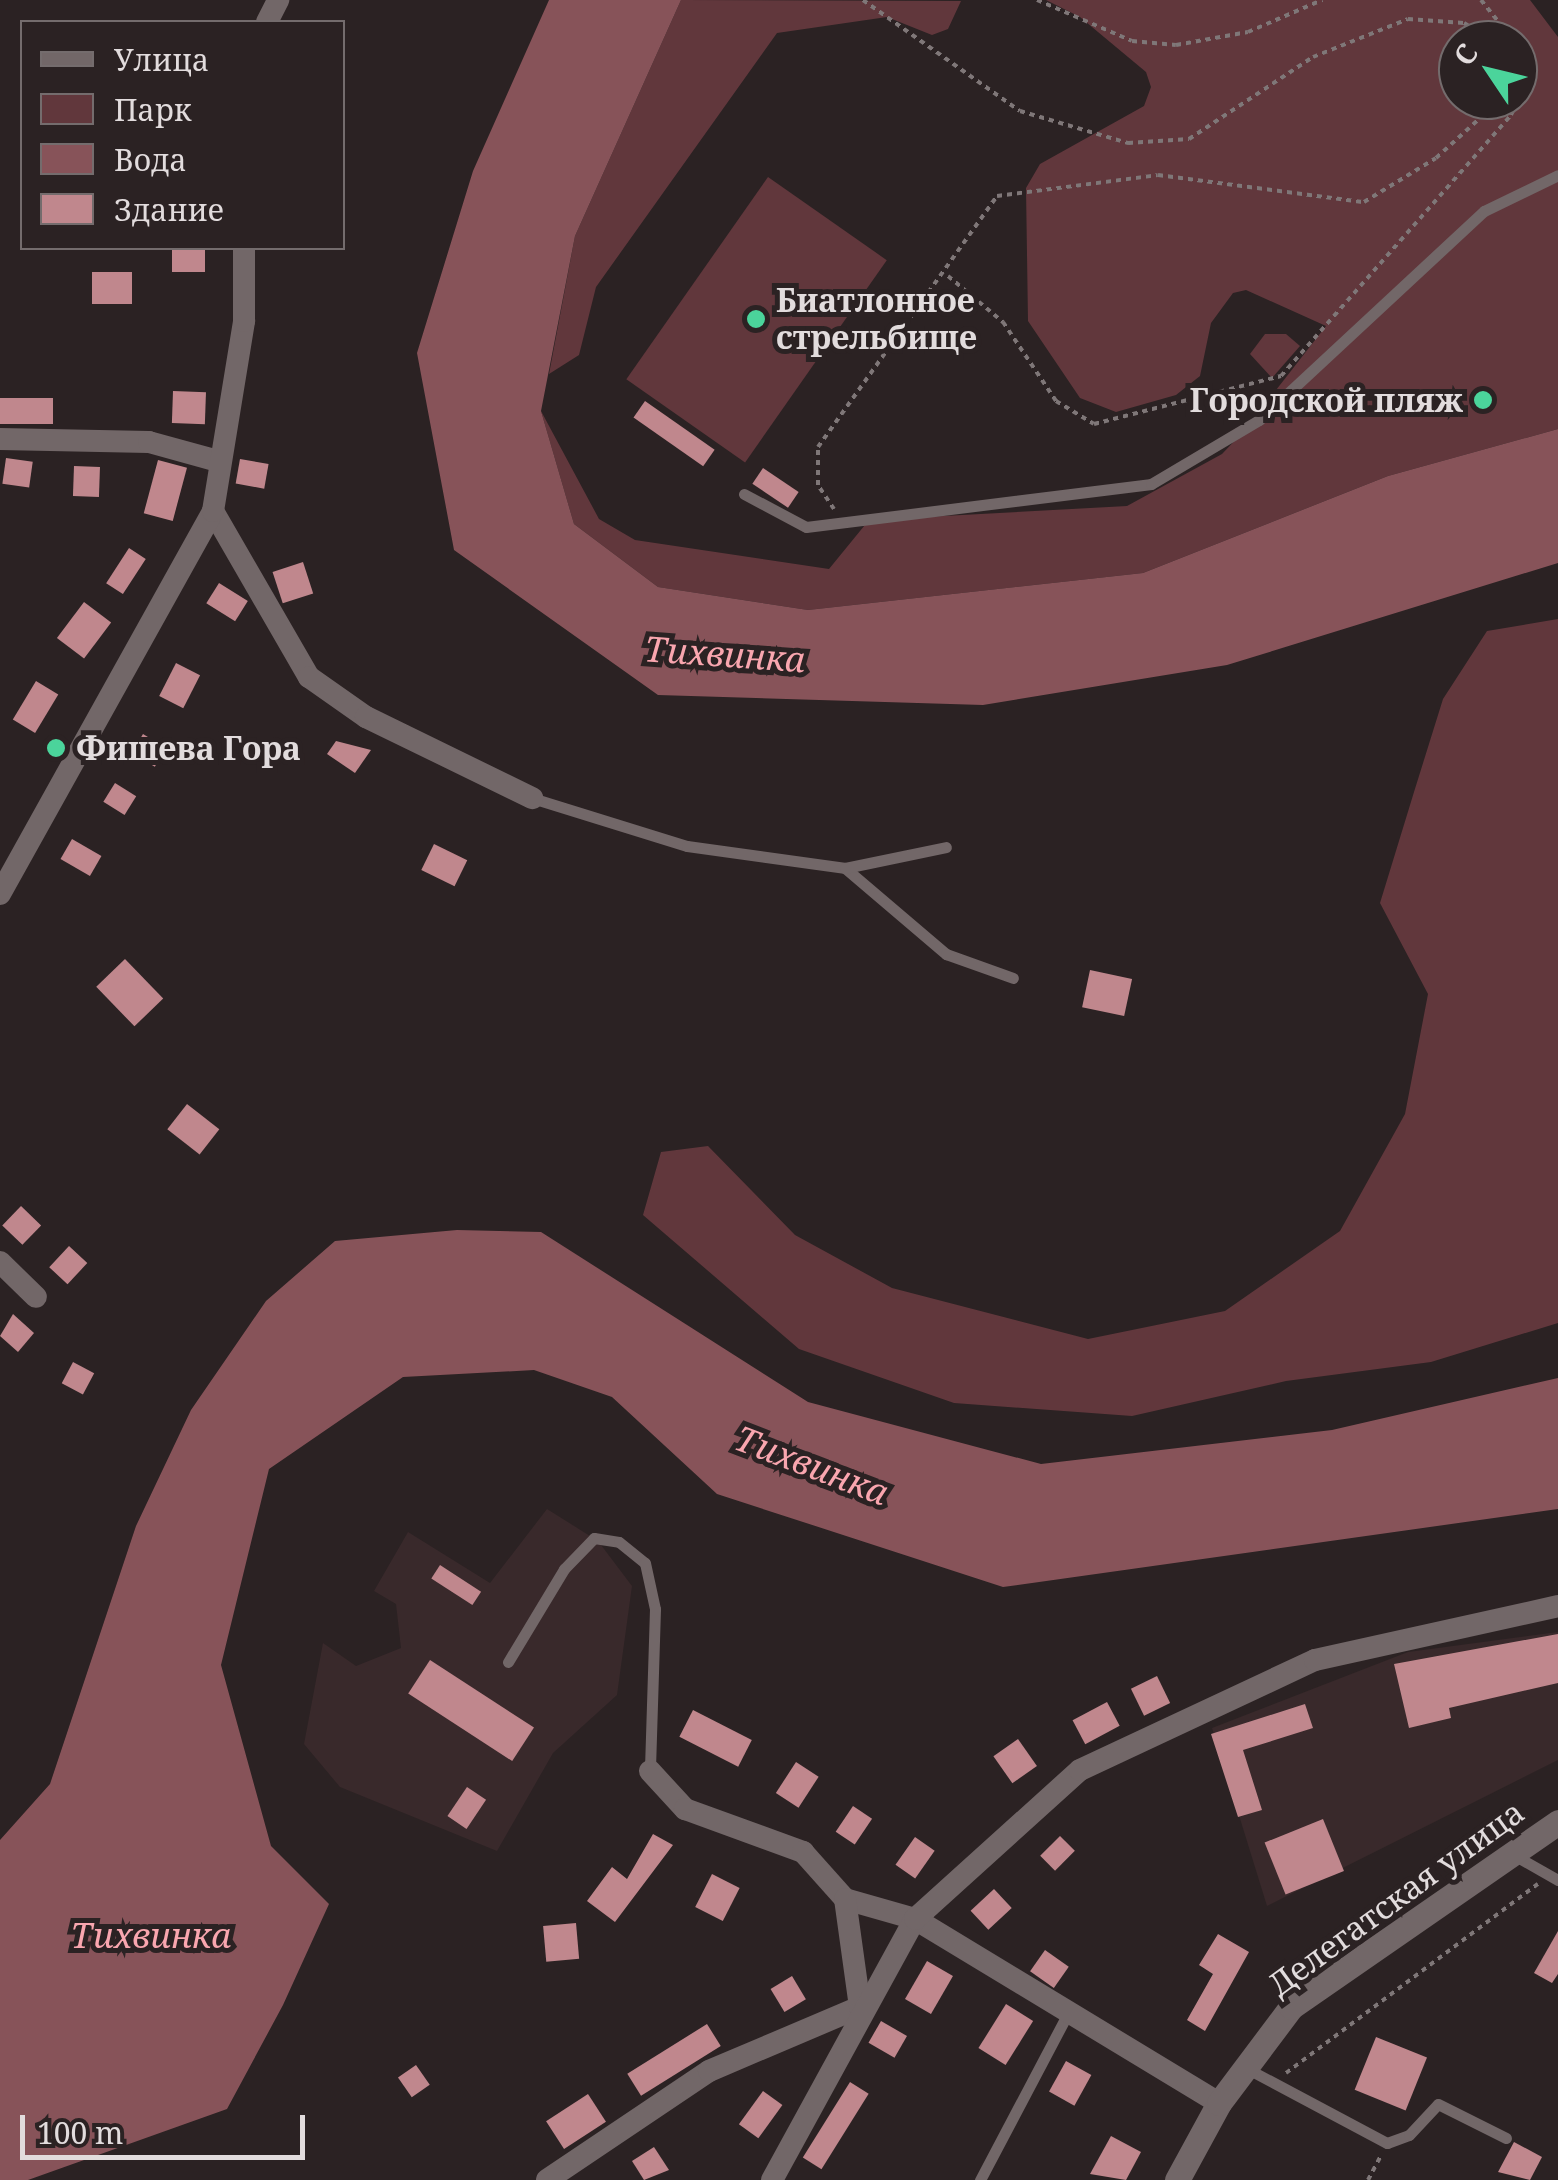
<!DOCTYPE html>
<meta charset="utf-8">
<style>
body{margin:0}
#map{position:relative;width:1558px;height:2180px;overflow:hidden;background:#2b2223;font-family:"Noto Serif",serif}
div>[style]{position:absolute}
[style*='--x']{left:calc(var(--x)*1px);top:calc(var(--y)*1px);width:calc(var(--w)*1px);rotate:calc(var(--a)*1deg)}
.built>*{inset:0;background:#39292b}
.green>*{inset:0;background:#61373c;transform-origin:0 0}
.water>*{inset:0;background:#875359}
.building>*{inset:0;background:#c0878d;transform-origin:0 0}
.path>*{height:4px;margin-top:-2px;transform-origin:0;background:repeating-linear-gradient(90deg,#7f7778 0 5px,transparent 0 10px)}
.lane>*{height:11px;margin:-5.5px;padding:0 5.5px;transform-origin:5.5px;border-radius:5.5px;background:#726768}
.street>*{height:22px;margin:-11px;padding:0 11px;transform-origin:11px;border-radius:11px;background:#726768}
.secondary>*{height:25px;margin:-12.5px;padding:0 12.5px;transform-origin:12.5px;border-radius:12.5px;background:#726768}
.dots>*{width:28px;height:28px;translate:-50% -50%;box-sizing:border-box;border:5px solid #2b2223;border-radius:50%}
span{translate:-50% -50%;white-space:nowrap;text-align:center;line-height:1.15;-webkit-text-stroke:10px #2b2223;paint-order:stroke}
.poi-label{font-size:32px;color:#e2dcdd;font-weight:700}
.left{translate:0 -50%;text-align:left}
.right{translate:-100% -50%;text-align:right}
.street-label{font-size:32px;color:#e2dcdd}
.water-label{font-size:35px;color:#f9a6af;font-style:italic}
.legend{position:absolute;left:20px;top:20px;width:325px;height:230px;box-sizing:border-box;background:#2b2223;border:2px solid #746c6d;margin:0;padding:12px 18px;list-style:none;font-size:30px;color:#e2dcdd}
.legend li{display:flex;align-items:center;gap:20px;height:50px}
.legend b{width:50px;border:2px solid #746c6d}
.north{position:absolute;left:1438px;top:20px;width:100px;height:100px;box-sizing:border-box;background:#2b2223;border:2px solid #746c6d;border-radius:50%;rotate:305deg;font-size:28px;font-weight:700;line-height:40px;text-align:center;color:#e2dcdd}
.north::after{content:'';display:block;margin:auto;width:35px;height:45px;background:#4bd49b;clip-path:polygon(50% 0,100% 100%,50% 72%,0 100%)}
.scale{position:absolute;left:20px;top:2115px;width:285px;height:45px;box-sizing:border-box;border:5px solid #e2dcdd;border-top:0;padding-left:12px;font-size:30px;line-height:35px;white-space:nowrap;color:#e2dcdd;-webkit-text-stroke:8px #2b2223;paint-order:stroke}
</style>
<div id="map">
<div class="built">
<div style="clip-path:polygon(547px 1509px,598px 1541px,632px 1586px,617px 1695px,553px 1753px,497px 1851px,340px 1787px,304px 1744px,323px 1643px,356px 1666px,401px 1648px,396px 1604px,374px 1591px,408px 1532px,490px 1583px)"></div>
<div style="clip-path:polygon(1558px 1632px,1558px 1760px,1267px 1906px,1212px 1728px,1408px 1652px)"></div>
</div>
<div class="green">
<div style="clip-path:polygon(681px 0,961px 1px,948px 29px,932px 35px,887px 17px,777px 33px,596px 287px,579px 355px,549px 374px,575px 236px)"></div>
<div style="clip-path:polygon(evenodd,1046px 0,1530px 0,1558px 37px,1558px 429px,1388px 476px,1143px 573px,808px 610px,658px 587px,574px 524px,541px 411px,599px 519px,635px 540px,829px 569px,869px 520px,1127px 506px,1222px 454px,1244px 431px,1326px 326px,1246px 290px,1233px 293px,1211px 323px,1200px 376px,1176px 395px,1116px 412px,1080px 398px,1028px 321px,1026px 188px,1040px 164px,1144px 106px,1151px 87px,1146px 72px,1080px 17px,1046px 0,1458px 40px,1518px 40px,1518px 100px,1458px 100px,1458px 40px)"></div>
<div style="left:768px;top:177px;width:145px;height:247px;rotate:35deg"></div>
<div style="clip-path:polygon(1265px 334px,1286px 334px,1300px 346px,1272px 378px,1250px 354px)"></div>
<div style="clip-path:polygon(1558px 619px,1558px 1323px,1431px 1362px,1286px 1381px,1132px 1416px,954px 1403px,799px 1349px,643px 1215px,661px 1152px,708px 1146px,795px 1235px,892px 1288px,1088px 1339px,1225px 1311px,1340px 1231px,1405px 1114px,1428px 994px,1380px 903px,1414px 792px,1443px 699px,1487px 631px)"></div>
</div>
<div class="water">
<div style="clip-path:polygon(549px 0,681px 0,575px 236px,541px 411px,574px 524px,658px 587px,808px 610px,1143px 573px,1388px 476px,1558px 429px,1558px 563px,1227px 665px,983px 705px,658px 695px,454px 550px,417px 353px,473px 171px)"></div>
<div style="clip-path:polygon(457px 1230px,541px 1232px,808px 1402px,1041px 1464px,1332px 1430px,1558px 1378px,1558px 1509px,1003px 1587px,717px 1494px,612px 1397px,534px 1370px,403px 1377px,269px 1469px,221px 1665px,271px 1846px,329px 1904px,283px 2005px,227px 2109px,28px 2180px,0 2180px,0 1840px,50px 1784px,136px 1526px,191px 1410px,266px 1301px,335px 1241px)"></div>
</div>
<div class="building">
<div style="left:172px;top:248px;width:33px;height:24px"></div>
<div style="left:92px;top:272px;width:40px;height:32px"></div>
<div style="left:173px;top:391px;width:33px;height:32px;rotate:2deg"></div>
<div style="left:0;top:398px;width:53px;height:26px"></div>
<div style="left:645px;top:401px;width:85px;height:20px;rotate:35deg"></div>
<div style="left:6px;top:458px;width:27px;height:26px;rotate:8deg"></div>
<div style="left:240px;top:459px;width:29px;height:25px;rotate:10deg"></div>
<div style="left:158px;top:460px;width:30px;height:55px;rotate:15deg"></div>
<div style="left:74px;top:466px;width:26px;height:30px;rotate:2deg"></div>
<div style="left:763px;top:468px;width:43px;height:19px;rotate:34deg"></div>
<div style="left:129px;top:548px;width:20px;height:42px;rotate:33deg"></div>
<div style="left:303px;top:562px;width:33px;height:32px;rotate:72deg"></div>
<div style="left:219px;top:583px;width:34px;height:24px;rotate:32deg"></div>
<div style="left:84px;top:602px;width:34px;height:45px;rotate:37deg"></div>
<div style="left:176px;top:663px;width:27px;height:37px;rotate:27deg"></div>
<div style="left:36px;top:681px;width:26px;height:45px;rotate:31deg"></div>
<div style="left:143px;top:734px;width:27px;height:22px;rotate:31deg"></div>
<div style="clip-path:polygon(336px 741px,371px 750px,355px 773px,327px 754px)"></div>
<div style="left:115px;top:783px;width:25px;height:22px;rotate:32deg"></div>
<div style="left:72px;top:839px;width:34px;height:23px;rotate:30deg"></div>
<div style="left:434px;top:844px;width:37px;height:29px;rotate:26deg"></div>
<div style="left:125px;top:959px;width:55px;height:40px;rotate:46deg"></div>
<div style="left:1090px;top:970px;width:43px;height:38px;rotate:12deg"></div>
<div style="left:187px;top:1104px;width:41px;height:32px;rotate:38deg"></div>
<div style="left:21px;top:1206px;width:28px;height:27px;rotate:44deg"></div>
<div style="left:69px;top:1246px;width:25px;height:29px;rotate:43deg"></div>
<div style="clip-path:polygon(13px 1314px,34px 1333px,18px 1352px,0 1336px)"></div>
<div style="left:73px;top:1362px;width:24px;height:24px;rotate:28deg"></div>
<div style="left:440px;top:1565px;width:49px;height:16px;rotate:33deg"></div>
<div style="clip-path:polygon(1558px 1634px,1558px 1683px,1449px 1708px,1451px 1718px,1409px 1728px,1394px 1664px)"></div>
<div style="left:430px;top:1660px;width:124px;height:40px;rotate:33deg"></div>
<div style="left:1157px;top:1676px;width:30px;height:29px;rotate:64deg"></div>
<div style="left:1107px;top:1702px;width:27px;height:39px;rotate:62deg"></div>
<div style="clip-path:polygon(1305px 1704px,1313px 1728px,1243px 1750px,1262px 1810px,1238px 1817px,1211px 1734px)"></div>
<div style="left:693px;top:1710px;width:66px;height:30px;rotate:27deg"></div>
<div style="left:1018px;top:1739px;width:33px;height:30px;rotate:55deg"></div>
<div style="left:796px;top:1762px;width:27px;height:37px;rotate:33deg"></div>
<div style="left:467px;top:1787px;width:23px;height:35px;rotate:34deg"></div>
<div style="left:853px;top:1806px;width:23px;height:31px;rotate:34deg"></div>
<div style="left:1323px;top:1819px;width:56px;height:63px;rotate:68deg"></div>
<div style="clip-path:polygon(653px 1834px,673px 1845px,615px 1922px,587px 1901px,612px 1867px,627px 1879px)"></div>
<div style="left:1060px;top:1836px;width:21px;height:28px;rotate:45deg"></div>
<div style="left:915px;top:1837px;width:24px;height:34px;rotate:35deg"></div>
<div style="left:712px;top:1874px;width:31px;height:37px;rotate:27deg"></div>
<div style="left:994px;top:1889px;width:26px;height:32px;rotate:47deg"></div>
<div style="left:576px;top:1923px;width:36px;height:33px;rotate:85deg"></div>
<div style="clip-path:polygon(1558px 1931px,1558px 1974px,1552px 1983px,1534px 1973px)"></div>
<div style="clip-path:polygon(1218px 1934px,1249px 1952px,1205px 2031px,1187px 2020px,1213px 1974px,1199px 1965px)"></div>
<div style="left:1045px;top:1950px;width:29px;height:26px;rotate:35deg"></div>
<div style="left:927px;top:1961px;width:30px;height:44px;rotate:30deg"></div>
<div style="left:792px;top:1976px;width:27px;height:25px;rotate:59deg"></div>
<div style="left:1006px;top:2004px;width:32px;height:52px;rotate:32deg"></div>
<div style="left:881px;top:2021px;width:30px;height:25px;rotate:30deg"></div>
<div style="left:707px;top:2024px;width:26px;height:94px;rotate:58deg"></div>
<div style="left:1376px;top:2037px;width:55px;height:57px;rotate:22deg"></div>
<div style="left:1066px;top:2061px;width:29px;height:35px;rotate:29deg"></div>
<div style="left:416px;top:2065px;width:24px;height:22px;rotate:55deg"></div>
<div style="left:850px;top:2082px;width:22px;height:89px;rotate:32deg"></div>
<div style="left:763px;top:2091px;width:24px;height:41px;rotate:36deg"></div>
<div style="left:588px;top:2094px;width:33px;height:50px;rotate:57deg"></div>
<div style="clip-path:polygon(1111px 2136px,1141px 2152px,1126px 2180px,1090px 2174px)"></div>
<div style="clip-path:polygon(1514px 2142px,1542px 2157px,1530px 2180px,1498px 2172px)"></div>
<div style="clip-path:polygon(654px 2147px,669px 2170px,644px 2180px,632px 2161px)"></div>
</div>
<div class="path">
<div style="--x:863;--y:0;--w:192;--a:35.3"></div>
<div style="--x:1020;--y:111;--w:113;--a:16.5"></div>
<div style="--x:1128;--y:143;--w:61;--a:-3.8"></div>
<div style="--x:1189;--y:139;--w:149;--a:-33.5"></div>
<div style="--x:1313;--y:57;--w:102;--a:-21.8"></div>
<div style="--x:1408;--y:19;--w:56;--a:4.1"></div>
<div style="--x:1464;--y:23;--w:32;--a:32"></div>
<div style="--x:1037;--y:0;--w:103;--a:23.3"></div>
<div style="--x:1132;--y:41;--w:44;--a:5.2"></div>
<div style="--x:1176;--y:45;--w:73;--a:-10.2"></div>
<div style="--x:1248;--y:32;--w:81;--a:-23.4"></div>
<div style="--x:1481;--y:0;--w:51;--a:51.3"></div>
<div style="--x:948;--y:276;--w:72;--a:39.9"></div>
<div style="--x:1003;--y:322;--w:95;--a:56.1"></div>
<div style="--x:1056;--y:401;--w:44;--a:31.2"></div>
<div style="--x:1094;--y:424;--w:193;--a:-14.4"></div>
<div style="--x:1281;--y:376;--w:348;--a:-48.6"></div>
<div style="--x:1511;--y:115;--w:41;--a:-64.1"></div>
<div style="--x:1529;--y:78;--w:34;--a:-109"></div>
<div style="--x:834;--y:509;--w:29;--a:-124"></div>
<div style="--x:818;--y:485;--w:38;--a:-90"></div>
<div style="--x:818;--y:447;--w:308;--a:-54.5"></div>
<div style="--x:997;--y:196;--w:162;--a:-7.4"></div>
<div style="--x:1158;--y:175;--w:208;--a:7.5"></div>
<div style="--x:1364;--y:202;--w:84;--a:-31.4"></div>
<div style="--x:1436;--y:158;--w:86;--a:-42.2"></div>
<div style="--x:1286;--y:2073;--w:315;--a:-36.9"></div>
<div style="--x:1368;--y:2180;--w:26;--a:-62"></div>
</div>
<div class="lane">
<div style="--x:744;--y:494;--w:70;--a:28"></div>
<div style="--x:806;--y:527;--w:348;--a:-7.1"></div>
<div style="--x:1151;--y:484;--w:126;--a:-30.7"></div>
<div style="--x:1259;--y:420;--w:307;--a:-42.9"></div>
<div style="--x:1484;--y:211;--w:82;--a:-25.9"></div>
<div style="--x:532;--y:798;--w:162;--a:17.2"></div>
<div style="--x:687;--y:846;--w:160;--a:7.9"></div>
<div style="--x:845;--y:868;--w:133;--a:40.4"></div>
<div style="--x:946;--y:954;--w:71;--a:19.7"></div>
<div style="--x:845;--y:868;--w:103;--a:-11.7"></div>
<div style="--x:508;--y:1662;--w:109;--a:-58.9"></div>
<div style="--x:564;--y:1569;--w:43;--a:-45.9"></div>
<div style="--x:594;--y:1538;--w:25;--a:9"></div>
<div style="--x:619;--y:1542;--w:33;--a:39"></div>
<div style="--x:645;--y:1563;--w:47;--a:77.7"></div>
<div style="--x:655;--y:1609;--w:162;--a:91.8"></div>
<div style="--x:1512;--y:1854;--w:53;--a:29.5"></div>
<div style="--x:1244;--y:2067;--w:162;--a:28"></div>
<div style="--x:1387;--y:2143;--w:23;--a:-20"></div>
<div style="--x:1409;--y:2135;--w:42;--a:-46.9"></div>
<div style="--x:1438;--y:2104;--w:76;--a:26.6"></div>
<div style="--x:980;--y:2180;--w:187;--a:-62.2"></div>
</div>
<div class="street">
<div style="--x:267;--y:22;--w:25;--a:-63"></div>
<div style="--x:0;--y:439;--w:149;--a:1.2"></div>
<div style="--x:149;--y:442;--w:72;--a:15.4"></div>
<div style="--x:213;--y:511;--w:192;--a:60"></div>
<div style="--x:309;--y:677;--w:70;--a:35.1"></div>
<div style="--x:366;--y:717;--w:185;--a:26"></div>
<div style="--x:0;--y:894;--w:438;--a:-60.9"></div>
<div style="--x:213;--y:511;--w:193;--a:-80.7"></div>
<div style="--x:244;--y:321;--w:73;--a:-90"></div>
<div style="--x:0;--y:1262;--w:50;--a:44.2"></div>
<div style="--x:650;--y:1771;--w:52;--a:47.4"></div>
<div style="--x:685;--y:1809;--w:126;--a:20"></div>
<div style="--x:803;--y:1852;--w:63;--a:48.2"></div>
<div style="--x:845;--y:1899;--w:73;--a:15.9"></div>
<div style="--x:915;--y:1919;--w:355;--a:31.2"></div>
<div style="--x:547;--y:2180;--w:195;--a:-33.9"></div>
<div style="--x:709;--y:2071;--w:164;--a:-23"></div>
<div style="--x:860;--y:2007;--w:109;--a:-97.9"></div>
<div style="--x:772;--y:2180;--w:298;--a:-61.3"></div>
<div style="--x:915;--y:1919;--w:222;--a:-42.1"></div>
<div style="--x:1080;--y:1770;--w:259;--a:-25.1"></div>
<div style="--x:1315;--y:1660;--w:249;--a:-12.5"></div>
</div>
<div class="secondary">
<div style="--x:1177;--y:2180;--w:88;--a:-61.4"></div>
<div style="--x:1219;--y:2103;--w:120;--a:-53.1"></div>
<div style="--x:1291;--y:2007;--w:325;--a:-34.7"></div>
</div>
<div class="dots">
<div style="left:756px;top:319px;background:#4bd49b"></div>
<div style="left:1483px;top:400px;background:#4bd49b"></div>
<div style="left:56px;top:748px;background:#4bd49b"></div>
</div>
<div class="poi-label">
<span class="left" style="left:776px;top:319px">Биатлонное<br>стрельбище</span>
<span class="right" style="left:1463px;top:400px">Городской пляж</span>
<span class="left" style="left:76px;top:748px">Фишева Гора</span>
</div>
<div class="street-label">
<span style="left:1396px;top:1898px;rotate:-36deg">Делегатская улица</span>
</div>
<div class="water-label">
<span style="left:725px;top:654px;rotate:4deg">Тихвинка</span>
<span style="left:812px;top:1465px;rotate:21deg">Тихвинка</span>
<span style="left:151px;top:1935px">Тихвинка</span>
</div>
<ul class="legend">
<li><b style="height:12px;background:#726768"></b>Улица</li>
<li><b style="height:28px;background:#61373c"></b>Парк</li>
<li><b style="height:28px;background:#875359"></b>Вода</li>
<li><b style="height:28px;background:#c0878d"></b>Здание</li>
</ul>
<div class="north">С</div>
<div class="scale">100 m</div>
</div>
